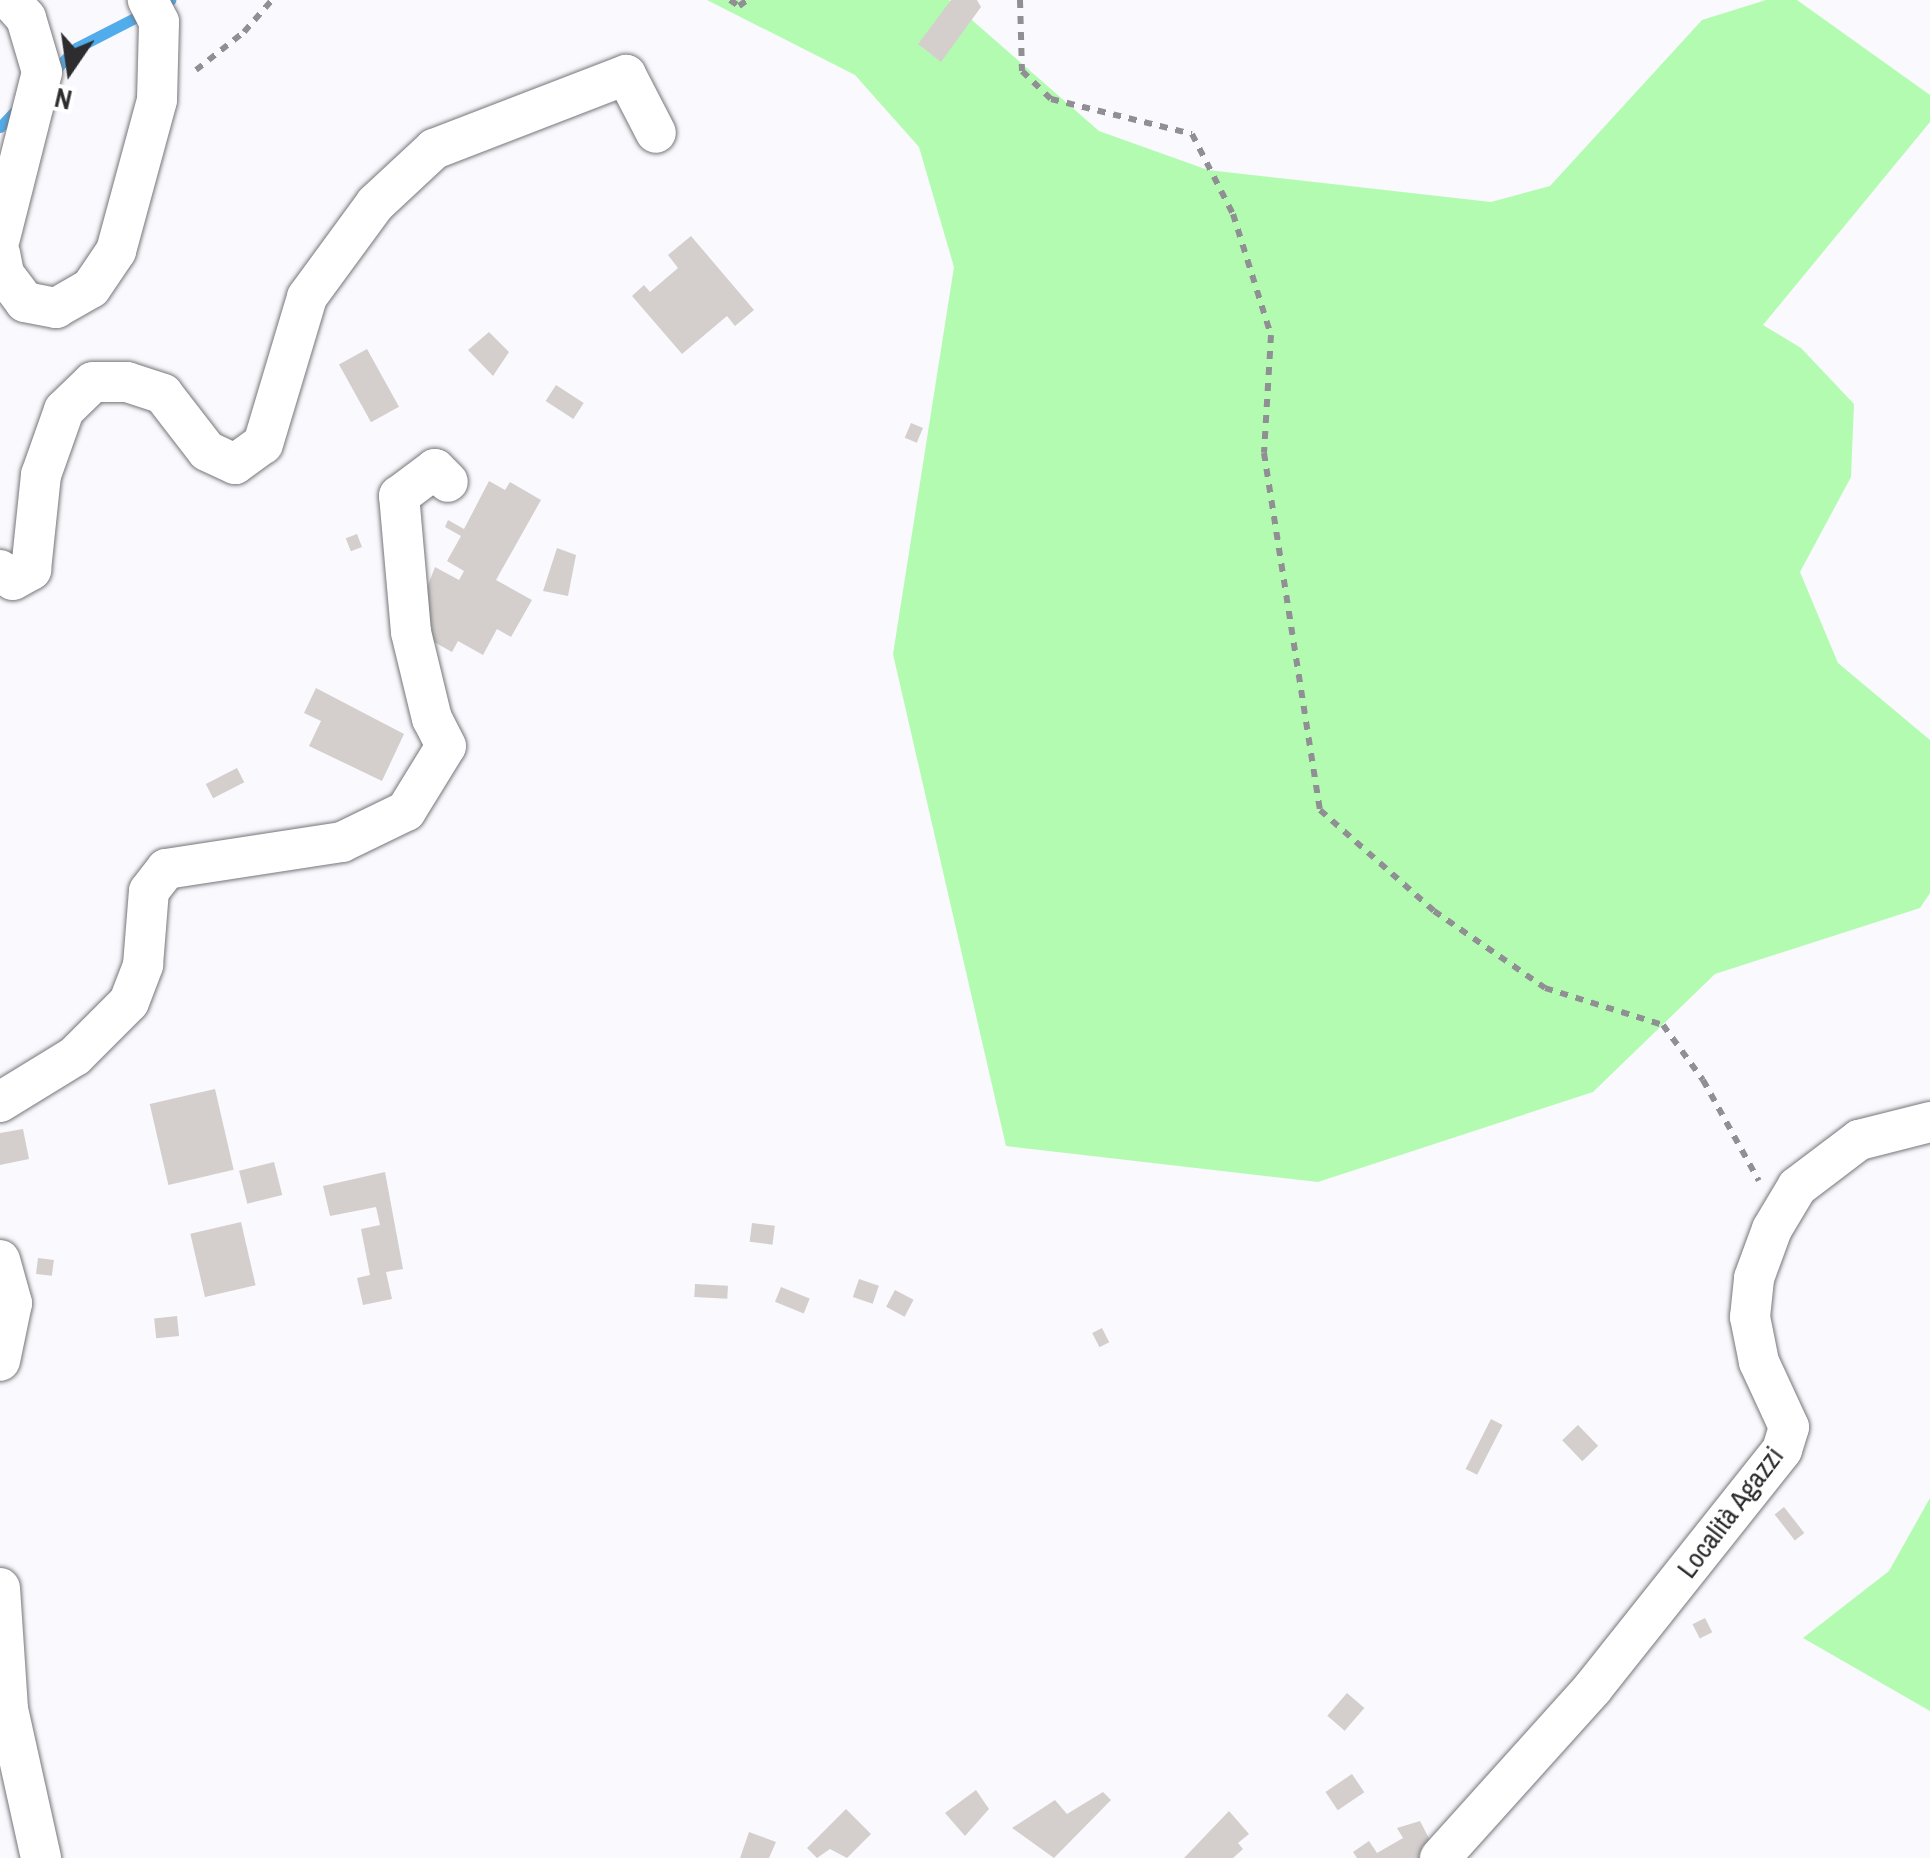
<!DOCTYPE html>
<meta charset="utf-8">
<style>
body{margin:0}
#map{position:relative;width:1930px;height:1858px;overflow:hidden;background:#faf9fe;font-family:"Archivo Narrow",sans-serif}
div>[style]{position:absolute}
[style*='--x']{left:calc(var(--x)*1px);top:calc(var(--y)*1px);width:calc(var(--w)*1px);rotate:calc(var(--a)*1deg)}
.green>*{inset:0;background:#b4fbb2}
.stream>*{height:11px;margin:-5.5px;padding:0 5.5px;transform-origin:5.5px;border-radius:5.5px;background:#51aceb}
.building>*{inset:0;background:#d4cfcd;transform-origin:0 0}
.path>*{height:6px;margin-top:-3px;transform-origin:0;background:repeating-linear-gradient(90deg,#908f93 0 8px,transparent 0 16px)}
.roads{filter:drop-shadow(0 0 2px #76767a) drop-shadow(0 0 2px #76767a)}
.minor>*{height:40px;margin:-20px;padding:0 20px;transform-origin:20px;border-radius:20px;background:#fff}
span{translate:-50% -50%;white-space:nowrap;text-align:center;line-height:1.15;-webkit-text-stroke:8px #fff;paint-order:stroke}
.street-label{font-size:28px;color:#2d2d2f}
.north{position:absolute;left:20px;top:20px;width:100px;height:100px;-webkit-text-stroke:8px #fff;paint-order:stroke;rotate:193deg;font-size:28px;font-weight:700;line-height:40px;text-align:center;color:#2d2d2f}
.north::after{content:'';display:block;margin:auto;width:35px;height:45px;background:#2d2d2f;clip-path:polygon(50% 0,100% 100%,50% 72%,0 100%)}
</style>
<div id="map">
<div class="green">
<div style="clip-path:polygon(707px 0,949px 0,1099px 131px,1208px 170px,1491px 202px,1550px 186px,1702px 20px,1766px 0,1797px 0,1930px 95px,1930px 122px,1763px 325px,1801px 348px,1854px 404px,1851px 477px,1800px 572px,1838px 663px,1930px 740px,1930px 893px,1920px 908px,1715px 974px,1593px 1092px,1318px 1182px,1006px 1146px,893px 654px,954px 267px,919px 147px,855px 75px)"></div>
<div style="clip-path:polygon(1930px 1498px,1930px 1711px,1803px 1638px,1889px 1571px)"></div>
</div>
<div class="stream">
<div style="--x:52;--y:73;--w:35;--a:-46"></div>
<div style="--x:76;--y:48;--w:106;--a:-27.1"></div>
<div style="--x:0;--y:127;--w:26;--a:-47"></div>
</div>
<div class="building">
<div style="clip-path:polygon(951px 0,977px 0,981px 7px,941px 62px,918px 44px)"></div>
<div style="clip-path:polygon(691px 236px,754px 310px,735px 326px,727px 316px,682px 354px,632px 296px,644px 285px,650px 292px,678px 268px,668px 255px)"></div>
<div style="clip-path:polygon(489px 332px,509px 352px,493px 376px,468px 350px)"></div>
<div style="left:367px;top:349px;width:66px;height:32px;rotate:61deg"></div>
<div style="left:556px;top:385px;width:33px;height:19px;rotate:33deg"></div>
<div style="left:911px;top:423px;width:13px;height:16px;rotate:23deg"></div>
<div style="clip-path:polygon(489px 481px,505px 490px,510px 482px,541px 500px,496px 580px,532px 600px,511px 637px,497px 629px,483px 655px,458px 641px,452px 652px,427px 638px,432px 628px,415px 619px,435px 567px,459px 580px,464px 571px,447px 561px,461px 536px,445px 527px,448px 520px,464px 529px)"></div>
<div style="left:357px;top:534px;width:14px;height:12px;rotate:69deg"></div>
<div style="clip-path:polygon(557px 548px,576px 555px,568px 596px,543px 591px)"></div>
<div style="clip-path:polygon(316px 688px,404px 734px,382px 781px,309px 746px,321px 721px,304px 713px)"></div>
<div style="left:237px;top:768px;width:16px;height:35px;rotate:63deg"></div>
<div style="left:215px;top:1089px;width:83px;height:67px;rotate:77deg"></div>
<div style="clip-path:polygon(23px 1129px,29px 1159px,0 1165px,0 1133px)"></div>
<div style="left:274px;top:1162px;width:34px;height:36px;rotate:76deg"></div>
<div style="clip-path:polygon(385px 1172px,403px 1269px,386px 1272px,392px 1299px,363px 1305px,357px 1278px,370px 1275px,361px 1229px,380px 1225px,376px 1207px,330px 1216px,323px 1186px)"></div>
<div style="left:241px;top:1222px;width:65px;height:52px;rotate:77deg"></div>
<div style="left:752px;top:1223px;width:23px;height:19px;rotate:7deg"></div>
<div style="left:38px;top:1258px;width:16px;height:16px;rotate:7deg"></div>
<div style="left:859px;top:1279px;width:21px;height:19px;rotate:19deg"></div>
<div style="left:695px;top:1284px;width:33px;height:13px;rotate:3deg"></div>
<div style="left:781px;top:1287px;width:31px;height:16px;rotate:22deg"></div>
<div style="left:895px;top:1290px;width:21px;height:19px;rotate:28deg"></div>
<div style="left:177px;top:1316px;width:20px;height:23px;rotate:84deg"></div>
<div style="left:1102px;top:1328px;width:16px;height:11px;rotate:63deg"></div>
<div style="left:1491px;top:1419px;width:13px;height:56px;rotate:27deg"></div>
<div style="left:1578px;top:1425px;width:29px;height:22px;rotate:46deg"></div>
<div style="left:1784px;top:1507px;width:33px;height:12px;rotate:52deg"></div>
<div style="left:1705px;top:1618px;width:16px;height:14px;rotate:63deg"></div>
<div style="left:1347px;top:1693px;width:23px;height:30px;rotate:41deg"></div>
<div style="left:1352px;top:1774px;width:22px;height:32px;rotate:56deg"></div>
<div style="clip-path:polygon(976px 1790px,989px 1809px,965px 1836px,945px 1813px)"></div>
<div style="clip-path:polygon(1103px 1792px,1111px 1800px,1054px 1858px,1012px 1828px,1055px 1800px,1067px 1814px)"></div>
<div style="clip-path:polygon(846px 1809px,871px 1834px,847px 1858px,830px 1849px,817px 1858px,807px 1848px)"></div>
<div style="clip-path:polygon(1229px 1811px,1249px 1834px,1238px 1843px,1243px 1849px,1233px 1858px,1184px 1858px)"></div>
<div style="clip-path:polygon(1420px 1821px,1436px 1852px,1419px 1858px,1357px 1858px,1353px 1852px,1369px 1841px,1377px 1853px,1403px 1838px,1397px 1828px)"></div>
<div style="clip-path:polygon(749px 1832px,776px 1842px,769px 1858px,740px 1858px)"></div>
</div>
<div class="path">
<div style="--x:730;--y:0;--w:11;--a:34"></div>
<div style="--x:739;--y:6;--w:10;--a:-37"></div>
<div style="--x:1020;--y:0;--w:71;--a:88.4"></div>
<div style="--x:1022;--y:71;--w:40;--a:44"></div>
<div style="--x:1051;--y:99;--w:145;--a:13.9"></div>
<div style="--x:1192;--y:134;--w:90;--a:62.9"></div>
<div style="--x:1233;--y:214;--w:127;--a:72.6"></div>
<div style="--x:1271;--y:335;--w:118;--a:93.4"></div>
<div style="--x:1264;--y:453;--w:361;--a:81.1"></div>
<div style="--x:1320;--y:810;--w:152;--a:41.5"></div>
<div style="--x:1434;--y:911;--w:135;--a:34.7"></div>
<div style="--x:1545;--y:988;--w:124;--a:17.4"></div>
<div style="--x:1663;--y:1025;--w:68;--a:54"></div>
<div style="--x:1703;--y:1080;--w:115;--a:61"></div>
<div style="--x:196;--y:70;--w:61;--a:-38.4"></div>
<div style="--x:244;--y:32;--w:43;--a:-48.8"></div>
</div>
<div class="roads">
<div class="minor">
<div style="--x:0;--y:238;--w:171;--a:-75.8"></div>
<div style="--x:42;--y:72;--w:56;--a:-106.5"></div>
<div style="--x:26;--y:18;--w:24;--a:-132"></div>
<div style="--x:0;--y:253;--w:21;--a:79"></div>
<div style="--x:4;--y:274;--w:35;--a:53"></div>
<div style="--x:25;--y:302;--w:32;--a:11"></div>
<div style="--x:56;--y:308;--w:40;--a:-29.7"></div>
<div style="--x:91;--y:288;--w:45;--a:-56"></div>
<div style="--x:116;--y:251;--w:156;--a:-74.8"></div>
<div style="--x:157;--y:100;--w:78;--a:-88.5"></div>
<div style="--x:159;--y:22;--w:25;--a:-117"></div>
<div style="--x:0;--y:570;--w:16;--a:38"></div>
<div style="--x:13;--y:580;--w:21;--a:-29"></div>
<div style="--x:31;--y:570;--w:96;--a:-84"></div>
<div style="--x:41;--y:475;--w:69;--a:-70.5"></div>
<div style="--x:64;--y:410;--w:40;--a:-44"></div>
<div style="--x:93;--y:382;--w:34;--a:0"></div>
<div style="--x:127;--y:382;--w:38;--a:18"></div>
<div style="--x:163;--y:394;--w:72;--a:52.3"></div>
<div style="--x:207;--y:451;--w:31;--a:25"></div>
<div style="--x:235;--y:464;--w:34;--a:-36"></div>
<div style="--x:263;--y:444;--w:153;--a:-73.3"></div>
<div style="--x:307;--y:297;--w:115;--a:-53.8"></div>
<div style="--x:375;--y:204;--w:81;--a:-43"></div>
<div style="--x:434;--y:149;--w:206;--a:-21.1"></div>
<div style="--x:626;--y:75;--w:65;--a:62.7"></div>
<div style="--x:0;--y:1102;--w:88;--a:-31.5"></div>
<div style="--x:75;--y:1056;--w:76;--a:-45"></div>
<div style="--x:129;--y:1002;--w:40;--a:-69"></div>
<div style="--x:143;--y:965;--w:74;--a:-85.4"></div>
<div style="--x:149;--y:891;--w:28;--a:-52"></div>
<div style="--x:166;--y:869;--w:178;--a:-8.7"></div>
<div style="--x:342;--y:842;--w:71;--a:-25.8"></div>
<div style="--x:406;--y:811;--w:76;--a:-58.4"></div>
<div style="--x:446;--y:746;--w:30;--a:-117"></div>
<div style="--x:432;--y:719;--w:89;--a:-103.6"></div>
<div style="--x:411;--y:632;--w:137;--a:-95"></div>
<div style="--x:399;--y:496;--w:45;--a:-36.9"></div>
<div style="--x:435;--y:469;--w:18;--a:45"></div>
<div style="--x:0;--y:1260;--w:45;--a:74.4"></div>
<div style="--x:12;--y:1303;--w:59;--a:101.7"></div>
<div style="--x:0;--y:1588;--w:121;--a:86.2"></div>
<div style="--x:8;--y:1709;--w:153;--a:77.5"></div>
<div style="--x:1440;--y:1858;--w:227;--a:-48"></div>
<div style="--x:1592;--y:1689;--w:305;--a:-51.5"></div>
<div style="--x:1782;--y:1450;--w:24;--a:-73"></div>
<div style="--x:1789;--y:1427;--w:72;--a:-114.8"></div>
<div style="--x:1759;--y:1362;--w:46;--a:-101.3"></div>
<div style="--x:1750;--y:1317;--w:39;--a:-84"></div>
<div style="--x:1754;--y:1278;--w:52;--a:-69.8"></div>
<div style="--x:1772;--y:1229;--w:49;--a:-59.2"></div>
<div style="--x:1797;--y:1187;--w:78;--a:-37.2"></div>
<div style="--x:1859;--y:1140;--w:73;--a:-14.2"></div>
</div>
</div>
<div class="street-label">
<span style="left:1730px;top:1512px;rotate:-53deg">Località Agazzi</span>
</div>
<div class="north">N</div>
</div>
